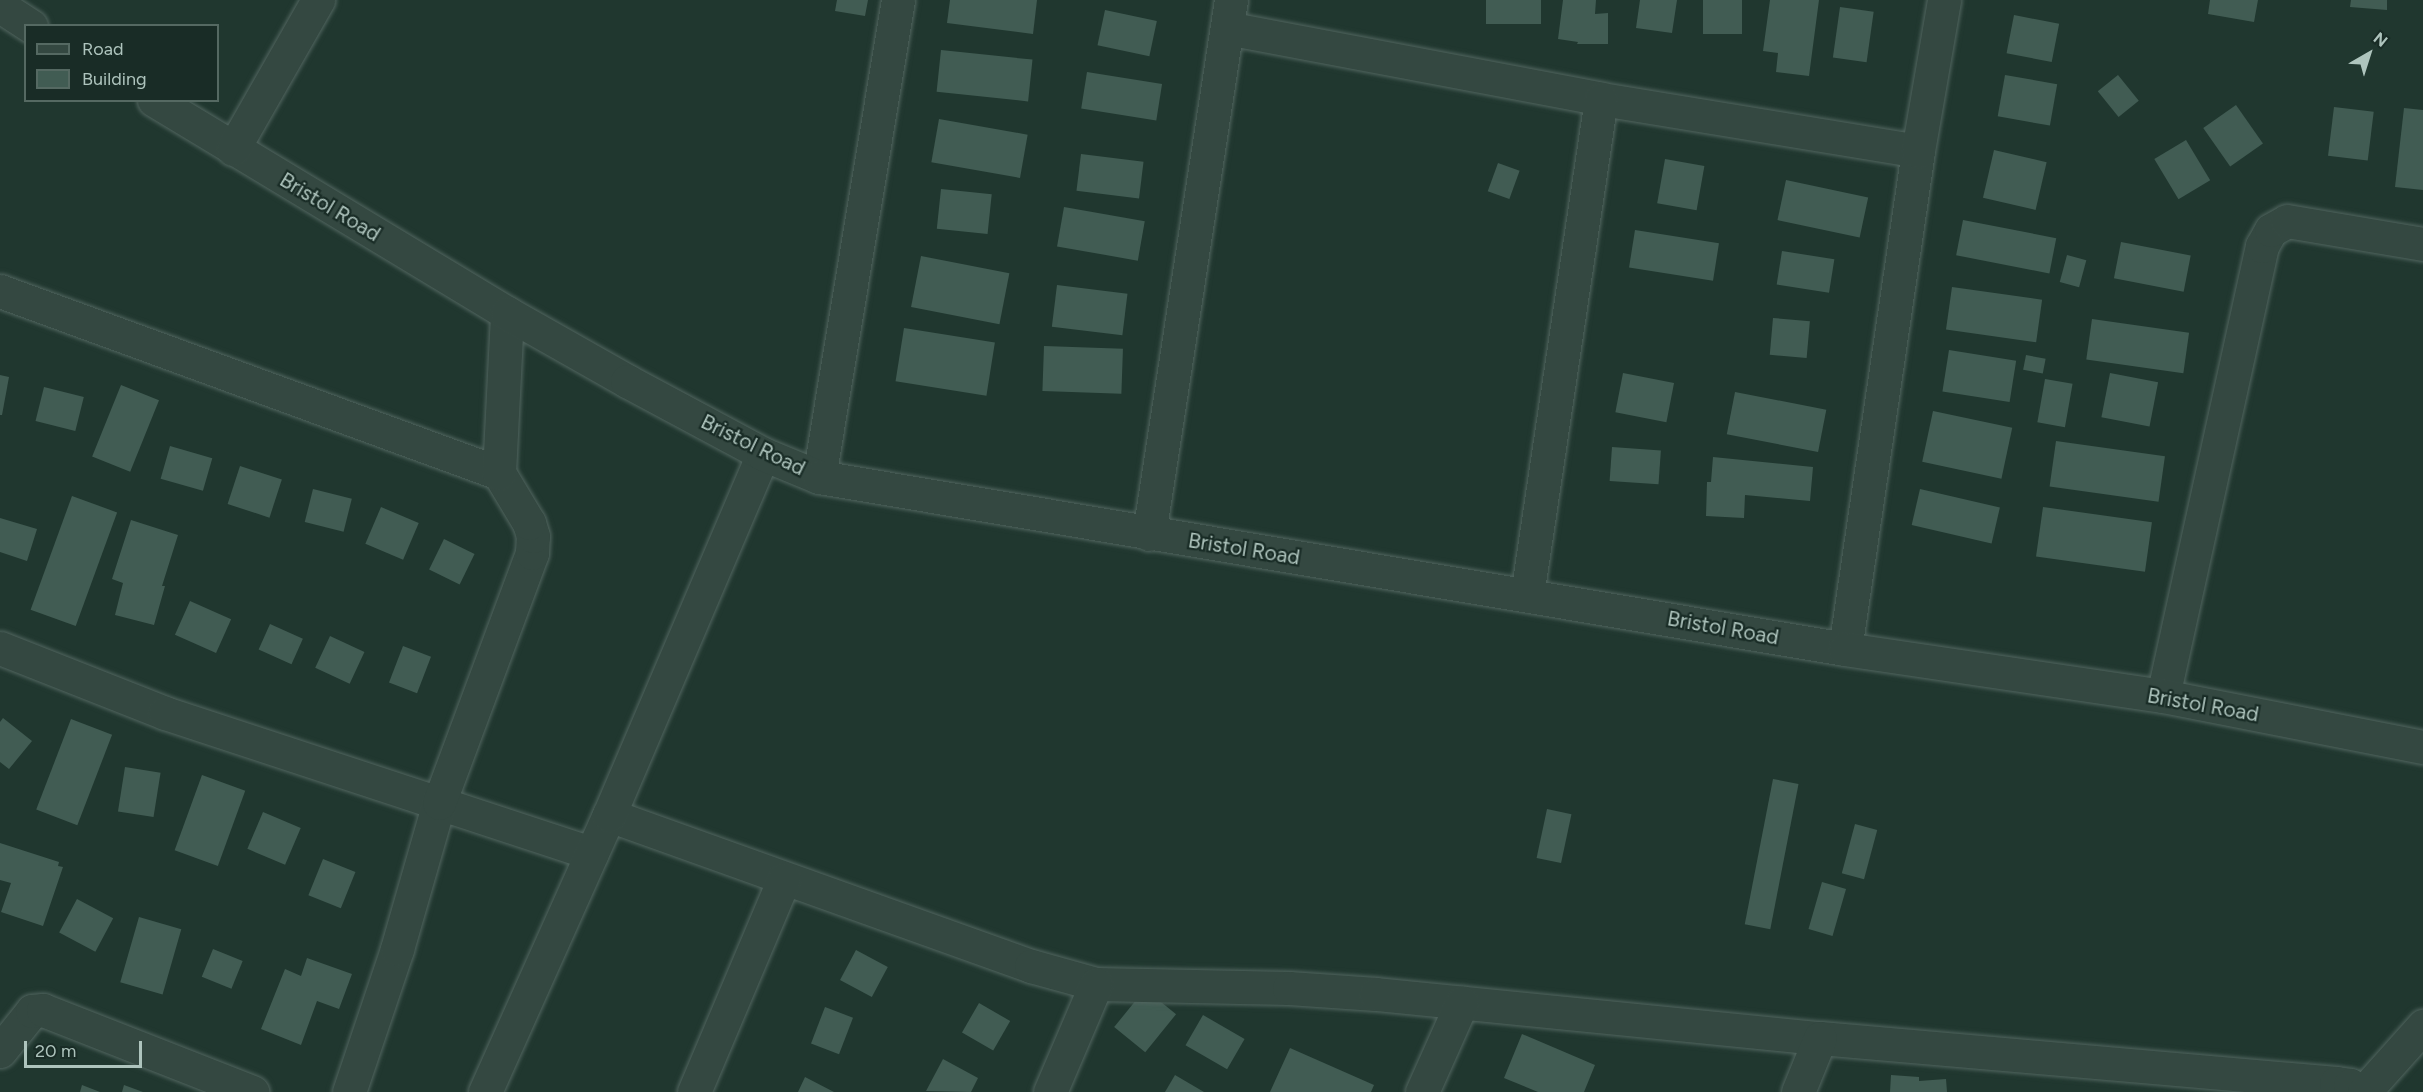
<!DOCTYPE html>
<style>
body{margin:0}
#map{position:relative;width:2423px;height:1092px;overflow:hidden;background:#20372f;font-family:Figtree,sans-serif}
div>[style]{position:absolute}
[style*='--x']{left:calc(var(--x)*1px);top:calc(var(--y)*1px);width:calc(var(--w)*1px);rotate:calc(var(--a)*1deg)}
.building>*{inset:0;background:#415c53;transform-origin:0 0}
.roads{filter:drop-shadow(0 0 2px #51655f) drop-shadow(0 0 2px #51655f)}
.minor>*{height:33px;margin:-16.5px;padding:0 16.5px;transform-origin:16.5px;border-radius:16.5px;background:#344841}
.tertiary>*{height:33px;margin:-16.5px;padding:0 16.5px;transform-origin:16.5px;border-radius:16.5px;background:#344841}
span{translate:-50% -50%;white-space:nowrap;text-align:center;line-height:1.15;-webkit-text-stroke:4.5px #192c26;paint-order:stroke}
.street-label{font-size:21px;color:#aec4bd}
.legend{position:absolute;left:24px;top:24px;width:195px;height:78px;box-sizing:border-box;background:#192c26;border:2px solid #556962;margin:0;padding:8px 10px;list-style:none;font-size:18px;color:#aec4bd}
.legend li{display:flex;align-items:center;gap:12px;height:30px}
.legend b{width:30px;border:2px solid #556962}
.north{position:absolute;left:2339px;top:24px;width:60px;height:60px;-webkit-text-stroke:4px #192c26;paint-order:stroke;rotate:39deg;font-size:16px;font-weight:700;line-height:24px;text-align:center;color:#aec4bd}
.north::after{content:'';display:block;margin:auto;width:21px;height:27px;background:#aec4bd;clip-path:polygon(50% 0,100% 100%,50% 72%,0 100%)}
.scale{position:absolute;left:24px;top:1041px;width:118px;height:27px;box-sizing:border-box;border:3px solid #aec4bd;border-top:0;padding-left:8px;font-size:18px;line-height:21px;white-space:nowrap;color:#aec4bd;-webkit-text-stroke:4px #192c26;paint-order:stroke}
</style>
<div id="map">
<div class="building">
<div style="clip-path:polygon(837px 0,868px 0,865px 16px,835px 11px)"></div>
<div style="clip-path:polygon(950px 0,1037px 0,1033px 34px,947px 23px)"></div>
<div style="left:1486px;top:0;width:55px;height:24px"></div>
<div style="clip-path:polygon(1563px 0,1596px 0,1595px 14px,1608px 13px,1608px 44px,1577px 44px,1578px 42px,1558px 39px)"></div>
<div style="clip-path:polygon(1640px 0,1677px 0,1672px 33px,1636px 28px)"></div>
<div style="left:1703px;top:0;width:39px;height:34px"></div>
<div style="clip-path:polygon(1770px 0,1819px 0,1809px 76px,1776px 72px,1778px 53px,1763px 51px)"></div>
<div style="clip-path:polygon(2210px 0,2258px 0,2254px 22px,2208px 14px)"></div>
<div style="clip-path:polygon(2351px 0,2387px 0,2387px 10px,2350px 7px)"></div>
<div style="left:1840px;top:7px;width:34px;height:51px;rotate:8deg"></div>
<div style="left:1105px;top:10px;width:53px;height:36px;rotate:12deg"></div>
<div style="left:2014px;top:15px;width:46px;height:39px;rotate:11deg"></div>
<div style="left:941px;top:50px;width:92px;height:42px;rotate:6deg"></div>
<div style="left:1087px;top:72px;width:76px;height:37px;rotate:9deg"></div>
<div style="left:2005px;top:75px;width:53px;height:42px;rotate:10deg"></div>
<div style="left:2118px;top:75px;width:33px;height:26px;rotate:51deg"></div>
<div style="left:2236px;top:105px;width:47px;height:40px;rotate:55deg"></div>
<div style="left:2334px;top:107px;width:40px;height:49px;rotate:7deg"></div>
<div style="clip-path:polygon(2404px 108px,2423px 110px,2423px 190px,2395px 187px)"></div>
<div style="left:939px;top:119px;width:90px;height:44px;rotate:10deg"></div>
<div style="left:2186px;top:140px;width:47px;height:37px;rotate:59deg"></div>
<div style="left:1994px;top:150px;width:54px;height:49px;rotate:13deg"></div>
<div style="left:1081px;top:154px;width:63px;height:37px;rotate:7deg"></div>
<div style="left:1665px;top:159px;width:40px;height:45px;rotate:10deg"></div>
<div style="left:1498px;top:163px;width:23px;height:30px;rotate:20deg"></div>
<div style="left:1786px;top:180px;width:84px;height:41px;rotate:12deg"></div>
<div style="left:941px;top:189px;width:51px;height:40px;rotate:6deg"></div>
<div style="left:1064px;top:207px;width:82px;height:40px;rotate:10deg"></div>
<div style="left:1963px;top:220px;width:95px;height:36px;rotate:11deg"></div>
<div style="left:1635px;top:230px;width:85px;height:38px;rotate:9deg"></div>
<div style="left:2121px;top:242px;width:71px;height:37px;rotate:11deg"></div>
<div style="left:1782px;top:251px;width:53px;height:34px;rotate:9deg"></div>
<div style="left:2067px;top:255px;width:20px;height:28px;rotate:15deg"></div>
<div style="left:921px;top:256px;width:90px;height:52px;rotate:11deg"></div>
<div style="left:1057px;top:285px;width:71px;height:42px;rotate:7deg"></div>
<div style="left:1952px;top:287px;width:91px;height:43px;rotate:8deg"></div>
<div style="left:1773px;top:318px;width:37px;height:37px;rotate:5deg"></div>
<div style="left:2092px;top:319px;width:98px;height:41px;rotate:8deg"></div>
<div style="left:904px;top:328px;width:92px;height:54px;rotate:9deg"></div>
<div style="left:1044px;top:346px;width:79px;height:45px;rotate:2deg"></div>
<div style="left:1949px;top:350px;width:68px;height:42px;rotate:9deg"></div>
<div style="left:2026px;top:355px;width:20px;height:15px;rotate:11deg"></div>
<div style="left:1623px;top:373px;width:52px;height:40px;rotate:11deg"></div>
<div style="left:2110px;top:373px;width:49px;height:45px;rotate:11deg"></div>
<div style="clip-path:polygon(0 375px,9px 377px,2px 415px,0 415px)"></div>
<div style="left:2045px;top:379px;width:28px;height:44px;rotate:10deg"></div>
<div style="left:121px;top:385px;width:41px;height:77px;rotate:22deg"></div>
<div style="left:44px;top:387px;width:41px;height:35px;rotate:14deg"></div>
<div style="left:1735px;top:392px;width:93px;height:43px;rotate:11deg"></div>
<div style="left:1933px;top:411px;width:81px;height:52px;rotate:12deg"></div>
<div style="left:2056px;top:441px;width:110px;height:46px;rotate:8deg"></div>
<div style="left:170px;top:446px;width:44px;height:34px;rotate:16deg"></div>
<div style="left:1612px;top:447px;width:49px;height:34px;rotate:4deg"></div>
<div style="clip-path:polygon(1713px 457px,1813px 467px,1810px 501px,1745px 495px,1744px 518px,1706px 516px,1707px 482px,1711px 482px)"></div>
<div style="left:240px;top:466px;width:44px;height:40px;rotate:18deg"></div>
<div style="left:313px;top:489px;width:40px;height:34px;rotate:14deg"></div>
<div style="left:1920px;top:489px;width:82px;height:37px;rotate:13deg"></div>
<div style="left:72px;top:496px;width:48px;height:121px;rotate:20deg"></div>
<div style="left:381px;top:507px;width:41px;height:40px;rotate:23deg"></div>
<div style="left:2043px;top:507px;width:110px;height:50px;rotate:8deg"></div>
<div style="clip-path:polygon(0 518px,37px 529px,27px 561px,0 552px)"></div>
<div style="clip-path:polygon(131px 520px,178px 535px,162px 586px,165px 586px,154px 625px,115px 615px,123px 583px,112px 579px)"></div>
<div style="left:444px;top:539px;width:34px;height:34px;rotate:26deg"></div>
<div style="left:190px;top:601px;width:45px;height:37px;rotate:24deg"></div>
<div style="left:270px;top:624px;width:36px;height:28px;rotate:24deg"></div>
<div style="left:330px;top:636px;width:38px;height:35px;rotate:25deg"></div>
<div style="left:403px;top:646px;width:30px;height:39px;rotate:21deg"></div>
<div style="clip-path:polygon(3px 718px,32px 741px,9px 769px,0 762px,0 722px)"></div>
<div style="left:71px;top:719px;width:44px;height:97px;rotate:21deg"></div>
<div style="left:125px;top:767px;width:36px;height:45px;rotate:9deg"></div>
<div style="left:202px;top:775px;width:46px;height:80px;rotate:20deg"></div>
<div style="left:1773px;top:779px;width:26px;height:148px;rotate:11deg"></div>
<div style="left:1547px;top:809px;width:25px;height:50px;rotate:12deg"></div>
<div style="left:263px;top:812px;width:41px;height:40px;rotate:23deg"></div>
<div style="left:1855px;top:824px;width:23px;height:51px;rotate:15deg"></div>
<div style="clip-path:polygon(0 843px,59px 862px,58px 866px,63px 867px,43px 926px,1px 912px,11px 883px,0 880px)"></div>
<div style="left:323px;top:859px;width:35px;height:39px;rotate:22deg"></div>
<div style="left:1822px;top:882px;width:25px;height:49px;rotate:16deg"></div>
<div style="left:77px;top:899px;width:41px;height:38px;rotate:28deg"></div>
<div style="left:139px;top:917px;width:44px;height:68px;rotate:16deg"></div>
<div style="left:213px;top:949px;width:32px;height:30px;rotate:22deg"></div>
<div style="left:856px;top:950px;width:36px;height:34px;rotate:28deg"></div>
<div style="clip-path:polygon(307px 958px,352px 974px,339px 1009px,317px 1001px,301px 1045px,261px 1029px,285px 969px,301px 976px)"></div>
<div style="left:1145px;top:989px;width:40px;height:49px;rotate:39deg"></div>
<div style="left:979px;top:1003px;width:36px;height:34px;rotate:30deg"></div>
<div style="left:825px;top:1007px;width:30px;height:39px;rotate:21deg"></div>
<div style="left:1203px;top:1015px;width:48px;height:35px;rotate:30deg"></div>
<div style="clip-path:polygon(1522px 1034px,1595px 1065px,1584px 1092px,1538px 1092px,1504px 1078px)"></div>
<div style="clip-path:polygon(1290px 1048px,1374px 1085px,1371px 1092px,1270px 1092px)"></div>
<div style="clip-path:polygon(943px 1059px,978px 1078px,971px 1092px,926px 1091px)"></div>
<div style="clip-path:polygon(1175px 1075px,1204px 1092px,1165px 1092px)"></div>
<div style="clip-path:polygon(1891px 1075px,1919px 1077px,1919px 1081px,1946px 1079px,1947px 1092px,1890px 1092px)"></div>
<div style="clip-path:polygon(805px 1077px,834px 1092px,798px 1092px)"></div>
<div style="clip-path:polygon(82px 1085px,100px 1092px,80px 1092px)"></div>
<div style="clip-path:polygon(124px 1085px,143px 1092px,122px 1092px)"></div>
</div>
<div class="roads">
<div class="minor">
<div style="--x:1227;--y:28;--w:381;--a:10.7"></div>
<div style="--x:1601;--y:99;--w:321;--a:9.3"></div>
<div style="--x:0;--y:291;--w:531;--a:20.04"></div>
<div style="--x:819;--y:477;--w:483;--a:-80.6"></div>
<div style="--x:1149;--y:534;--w:540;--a:-81.27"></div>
<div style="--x:1527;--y:595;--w:501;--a:-81.51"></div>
<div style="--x:0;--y:648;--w:177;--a:21.5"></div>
<div style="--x:165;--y:713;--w:449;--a:18.2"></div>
<div style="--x:1845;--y:649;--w:503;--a:-81.66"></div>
<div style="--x:1918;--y:151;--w:153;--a:-80.2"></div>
<div style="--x:2163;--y:696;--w:461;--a:-77.6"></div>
<div style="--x:2262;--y:246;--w:18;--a:-61"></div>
<div style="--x:2271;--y:230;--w:18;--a:-29"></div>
<div style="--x:2287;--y:221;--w:138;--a:9.6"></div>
<div style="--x:609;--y:815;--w:448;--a:19.7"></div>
<div style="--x:1031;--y:966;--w:67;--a:15.5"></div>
<div style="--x:1096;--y:984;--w:193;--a:1.2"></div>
<div style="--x:1289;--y:988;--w:87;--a:3.9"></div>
<div style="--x:1376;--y:994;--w:446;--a:5.7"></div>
<div style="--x:1820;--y:1038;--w:518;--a:4.98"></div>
<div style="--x:2336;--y:1083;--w:14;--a:8"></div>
<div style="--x:2350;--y:1085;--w:13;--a:32"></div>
<div style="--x:0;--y:1051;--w:51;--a:-51.3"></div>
<div style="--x:32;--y:1011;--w:11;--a:-5"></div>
<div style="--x:43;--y:1010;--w:225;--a:21.4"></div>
<div style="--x:349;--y:1092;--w:151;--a:-71.4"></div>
<div style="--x:397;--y:949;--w:152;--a:-74"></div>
<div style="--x:439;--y:803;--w:267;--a:-69.6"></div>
<div style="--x:532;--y:553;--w:17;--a:-87"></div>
<div style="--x:533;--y:536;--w:14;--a:-107"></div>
<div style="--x:529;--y:523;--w:58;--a:-121"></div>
<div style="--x:499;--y:473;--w:160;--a:-87.1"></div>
<div style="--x:485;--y:1092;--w:303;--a:-65.9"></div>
<div style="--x:609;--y:815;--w:392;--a:-66.9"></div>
<div style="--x:694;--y:1092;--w:231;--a:-67.1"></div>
<div style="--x:1050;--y:1092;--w:117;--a:-66.9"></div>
<div style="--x:1422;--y:1092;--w:98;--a:-66"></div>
<div style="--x:1798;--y:1092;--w:58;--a:-67.8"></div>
<div style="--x:2364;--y:1092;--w:89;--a:-48.2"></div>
</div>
<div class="tertiary">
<div style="--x:0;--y:6;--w:37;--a:33"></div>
<div style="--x:154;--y:100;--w:412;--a:31.1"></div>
<div style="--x:507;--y:313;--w:138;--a:29.5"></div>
<div style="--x:627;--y:381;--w:154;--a:28.2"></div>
<div style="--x:763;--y:454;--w:61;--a:22.3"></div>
<div style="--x:819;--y:477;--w:1040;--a:9.52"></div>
<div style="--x:1845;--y:649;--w:321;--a:8.4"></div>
<div style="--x:2163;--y:696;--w:265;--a:11.1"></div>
<div style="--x:233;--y:149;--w:172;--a:-60.3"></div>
</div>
</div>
<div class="street-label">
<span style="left:330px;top:207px;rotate:31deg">Bristol Road</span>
<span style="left:753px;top:445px;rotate:26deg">Bristol Road</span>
<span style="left:1244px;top:549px;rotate:9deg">Bristol Road</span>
<span style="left:1723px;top:628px;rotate:10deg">Bristol Road</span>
<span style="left:2203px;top:705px;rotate:10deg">Bristol Road</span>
</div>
<ul class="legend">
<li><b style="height:8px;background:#344841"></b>Road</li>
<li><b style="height:16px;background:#415c53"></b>Building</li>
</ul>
<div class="north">N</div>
<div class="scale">20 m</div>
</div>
